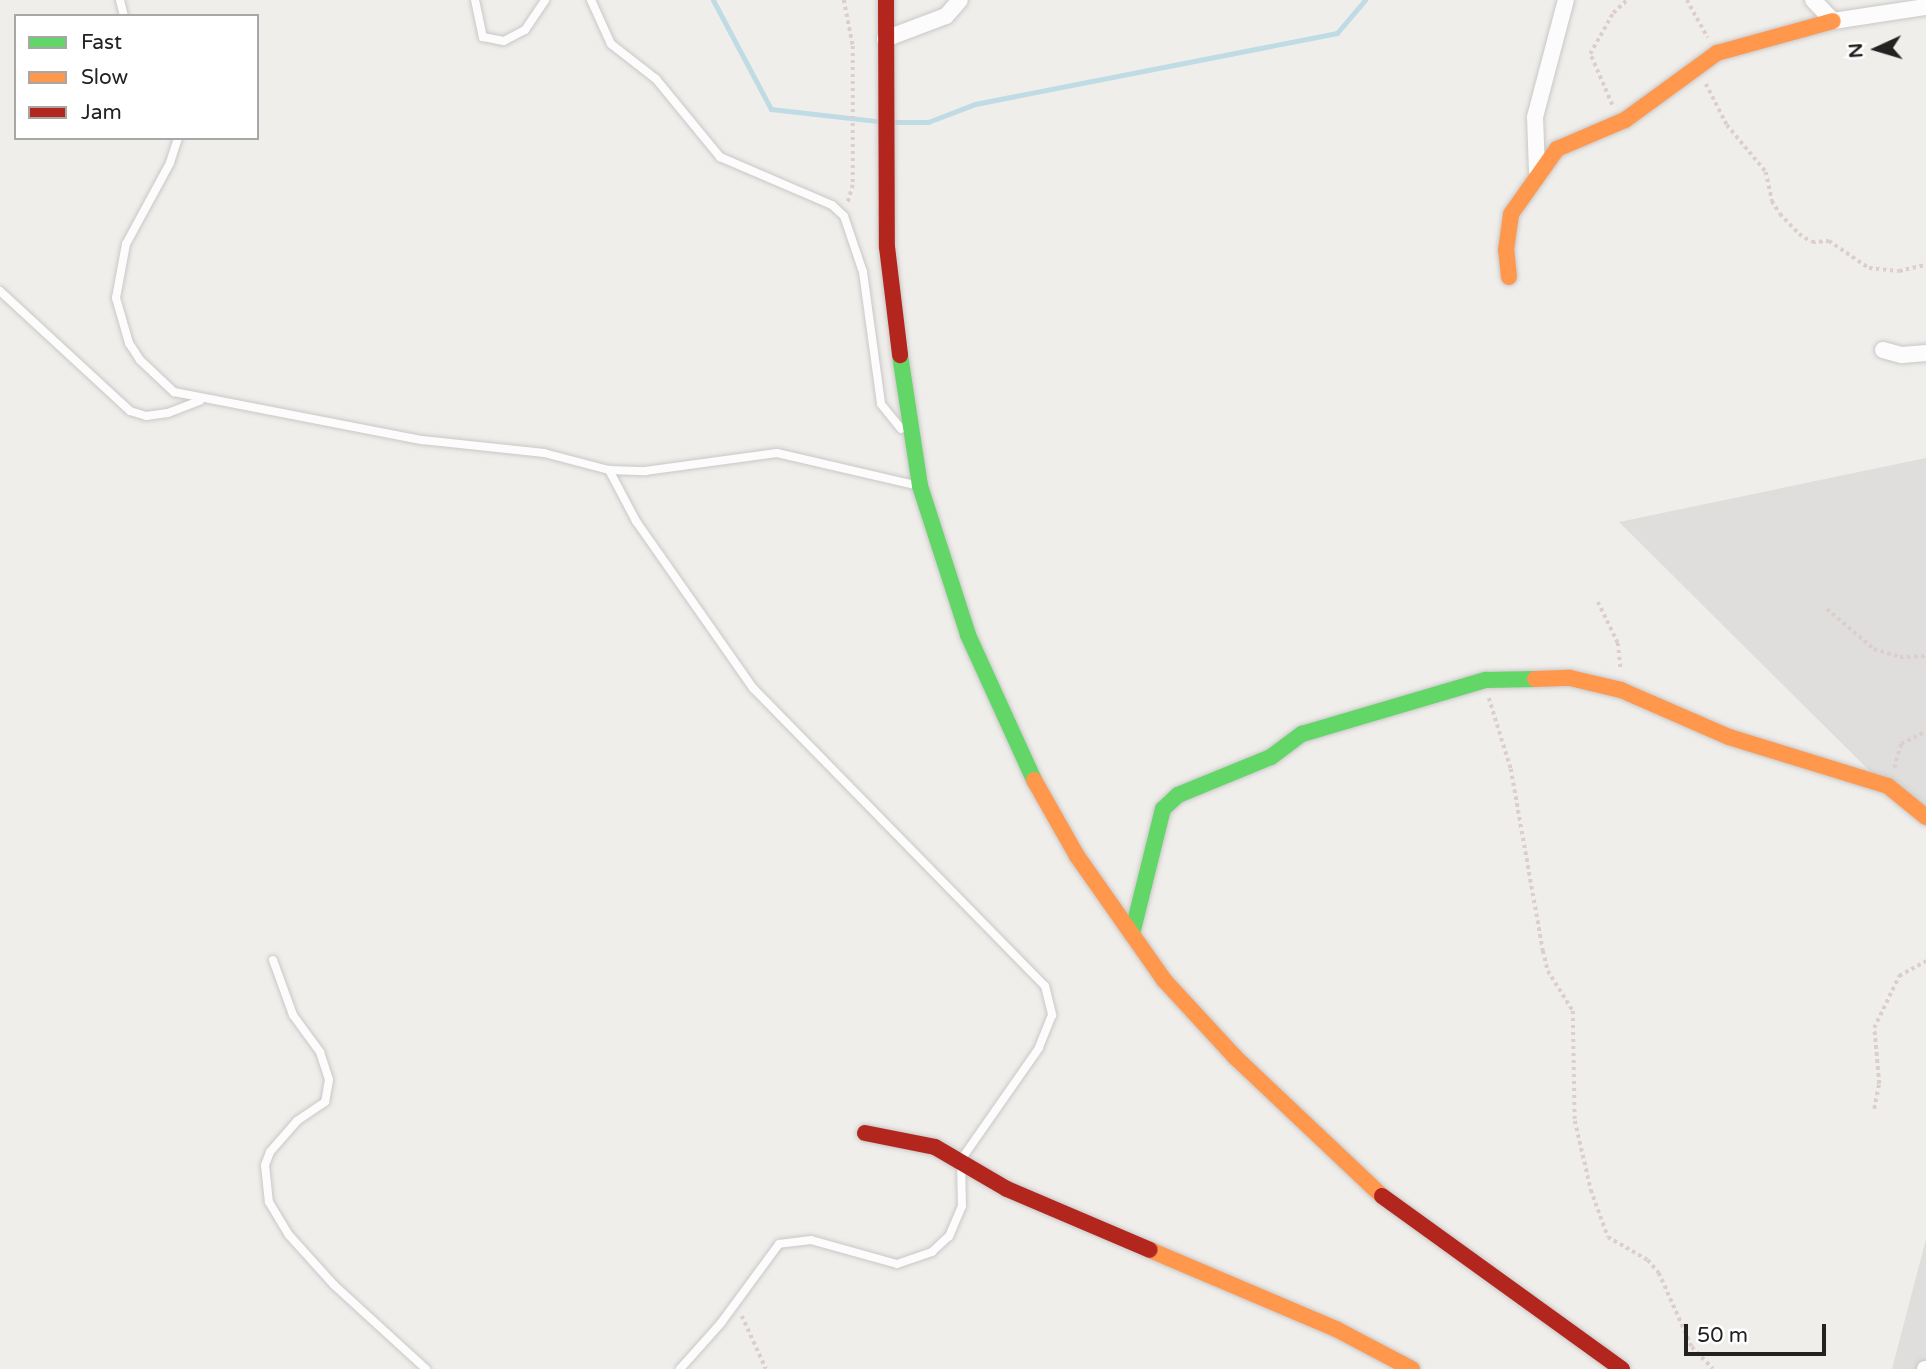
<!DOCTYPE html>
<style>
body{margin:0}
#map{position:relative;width:1926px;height:1369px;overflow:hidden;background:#f0eeeb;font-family:"Varela Round",sans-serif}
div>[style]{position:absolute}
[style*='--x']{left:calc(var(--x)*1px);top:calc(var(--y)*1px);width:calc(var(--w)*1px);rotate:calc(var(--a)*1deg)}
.residential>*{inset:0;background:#dfdedc}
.stream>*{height:5px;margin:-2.5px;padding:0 2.5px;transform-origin:2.5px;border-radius:2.5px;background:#bfdbe3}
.path>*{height:3.5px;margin-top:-1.75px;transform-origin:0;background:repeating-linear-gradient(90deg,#dccecd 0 3.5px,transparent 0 7px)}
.roads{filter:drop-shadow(0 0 2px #c9c8c7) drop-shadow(0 0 2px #c9c8c7)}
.lane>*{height:8px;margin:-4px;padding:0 4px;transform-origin:4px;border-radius:4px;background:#fdfcfc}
.street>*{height:16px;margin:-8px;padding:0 8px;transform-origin:8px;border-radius:8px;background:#fdfcfc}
.fast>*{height:16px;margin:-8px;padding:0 8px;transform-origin:8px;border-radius:8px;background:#63d668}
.slow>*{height:16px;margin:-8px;padding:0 8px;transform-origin:8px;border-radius:8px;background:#ff974d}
.jam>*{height:16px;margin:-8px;padding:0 8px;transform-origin:8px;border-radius:8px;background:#b3261e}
span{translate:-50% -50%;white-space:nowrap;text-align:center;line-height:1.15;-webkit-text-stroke:5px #fff;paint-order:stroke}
.legend{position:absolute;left:14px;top:14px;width:245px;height:126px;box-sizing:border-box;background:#fff;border:2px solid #a7a7a7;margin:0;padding:9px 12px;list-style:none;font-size:21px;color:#222}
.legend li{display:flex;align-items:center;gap:14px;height:35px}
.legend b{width:35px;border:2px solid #a7a7a7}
.north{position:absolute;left:1842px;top:14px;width:70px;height:70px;-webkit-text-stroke:5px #fff;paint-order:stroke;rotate:266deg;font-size:19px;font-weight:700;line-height:28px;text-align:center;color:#222}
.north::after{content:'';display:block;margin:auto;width:24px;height:32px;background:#222;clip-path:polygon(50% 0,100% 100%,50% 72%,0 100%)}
.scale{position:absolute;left:1684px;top:1324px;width:142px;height:32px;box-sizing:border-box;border:4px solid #222;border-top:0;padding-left:9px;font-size:21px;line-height:24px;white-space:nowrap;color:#222;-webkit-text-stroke:5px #fff;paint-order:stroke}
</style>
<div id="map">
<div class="residential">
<div style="clip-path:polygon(1926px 458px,1926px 827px,1619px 522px)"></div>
<div style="clip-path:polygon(1926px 1239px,1926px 1369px,1892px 1369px)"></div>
</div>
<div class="stream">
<div style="--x:713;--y:0;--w:123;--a:62"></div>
<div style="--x:771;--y:109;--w:107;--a:6.5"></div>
<div style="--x:894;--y:122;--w:34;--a:0"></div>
<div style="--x:928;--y:122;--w:50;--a:-21"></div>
<div style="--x:975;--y:104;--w:369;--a:-11.1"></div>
<div style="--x:1337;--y:33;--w:43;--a:-49.7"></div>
</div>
<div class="path">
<div style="--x:844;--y:0;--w:47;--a:78.9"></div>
<div style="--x:853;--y:46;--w:139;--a:90"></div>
<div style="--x:853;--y:185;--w:19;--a:106"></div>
<div style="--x:1687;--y:0;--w:43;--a:61.1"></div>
<div style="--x:1706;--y:84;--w:46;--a:62.9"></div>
<div style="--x:1727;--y:125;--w:61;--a:50.3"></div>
<div style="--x:1766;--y:172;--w:30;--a:78"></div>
<div style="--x:1772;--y:201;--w:15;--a:58"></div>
<div style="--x:1780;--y:214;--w:28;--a:46"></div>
<div style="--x:1799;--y:234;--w:15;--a:32"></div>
<div style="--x:1812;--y:242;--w:17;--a:-3"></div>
<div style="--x:1829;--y:241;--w:48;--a:34"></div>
<div style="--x:1869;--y:268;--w:30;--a:6"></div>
<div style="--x:1899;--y:271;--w:28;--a:-13"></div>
<div style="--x:1612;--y:105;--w:56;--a:-113.3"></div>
<div style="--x:1590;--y:54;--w:47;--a:-60.7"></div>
<div style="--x:1613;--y:13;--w:19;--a:-43"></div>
<div style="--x:1598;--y:602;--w:46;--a:64"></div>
<div style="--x:1618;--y:643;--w:27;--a:84"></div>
<div style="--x:1827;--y:609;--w:62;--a:40.4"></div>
<div style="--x:1874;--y:649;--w:27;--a:17"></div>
<div style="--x:1900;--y:657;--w:26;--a:-2"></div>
<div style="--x:1489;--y:698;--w:74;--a:72.8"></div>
<div style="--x:1511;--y:769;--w:185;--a:80"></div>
<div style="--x:1543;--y:951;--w:21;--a:76"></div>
<div style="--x:1548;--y:971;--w:47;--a:58"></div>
<div style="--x:1573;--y:1011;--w:110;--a:89"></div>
<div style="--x:1575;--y:1121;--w:71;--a:76.9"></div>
<div style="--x:1591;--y:1190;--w:50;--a:70.1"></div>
<div style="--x:1608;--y:1237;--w:46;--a:29.9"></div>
<div style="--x:1648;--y:1260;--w:17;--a:50"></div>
<div style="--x:1659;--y:1273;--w:81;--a:66"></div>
<div style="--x:1692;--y:1347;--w:30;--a:46"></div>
<div style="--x:1894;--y:768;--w:25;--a:-74"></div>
<div style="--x:1901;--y:744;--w:28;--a:-27"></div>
<div style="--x:1874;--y:1109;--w:25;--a:-79"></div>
<div style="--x:1879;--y:1084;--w:56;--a:-95.1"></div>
<div style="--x:1874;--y:1028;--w:58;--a:-64.3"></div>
<div style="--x:1899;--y:976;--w:31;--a:-29"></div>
<div style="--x:742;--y:1316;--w:58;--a:65.6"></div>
</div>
<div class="roads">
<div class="lane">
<div style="--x:120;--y:0;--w:16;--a:76"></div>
<div style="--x:475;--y:0;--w:38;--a:78"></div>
<div style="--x:483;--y:37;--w:21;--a:11"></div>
<div style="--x:504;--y:41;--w:24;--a:-28"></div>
<div style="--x:525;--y:30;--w:36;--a:-56"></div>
<div style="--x:591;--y:0;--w:48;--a:65.6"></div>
<div style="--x:611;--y:44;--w:57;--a:37.9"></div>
<div style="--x:656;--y:79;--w:101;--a:50.6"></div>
<div style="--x:720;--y:157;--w:122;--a:23.2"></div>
<div style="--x:832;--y:205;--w:16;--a:43"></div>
<div style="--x:844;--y:216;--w:59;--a:71.3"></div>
<div style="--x:863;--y:272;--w:133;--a:82.2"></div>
<div style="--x:881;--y:404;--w:32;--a:51"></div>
<div style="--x:178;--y:138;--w:26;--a:108"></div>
<div style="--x:170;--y:163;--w:92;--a:118.5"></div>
<div style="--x:126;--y:244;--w:55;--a:100.5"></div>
<div style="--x:116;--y:298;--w:47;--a:73.9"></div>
<div style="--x:129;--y:343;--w:20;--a:57"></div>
<div style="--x:140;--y:360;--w:47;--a:43.3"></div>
<div style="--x:174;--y:392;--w:253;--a:11"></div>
<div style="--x:422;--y:440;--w:123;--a:6.1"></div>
<div style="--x:544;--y:453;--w:67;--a:14.7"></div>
<div style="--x:609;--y:470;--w:36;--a:2"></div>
<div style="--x:645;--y:471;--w:133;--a:-7.8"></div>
<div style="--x:777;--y:453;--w:141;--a:13.1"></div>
<div style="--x:0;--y:291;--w:177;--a:42.7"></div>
<div style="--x:130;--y:411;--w:17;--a:17"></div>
<div style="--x:146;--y:416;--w:22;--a:-8"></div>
<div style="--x:168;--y:413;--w:34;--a:-21"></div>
<div style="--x:609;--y:470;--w:58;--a:62.1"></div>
<div style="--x:636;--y:521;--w:204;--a:55"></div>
<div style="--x:753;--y:688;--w:417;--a:45.6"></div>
<div style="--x:1045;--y:986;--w:30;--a:76"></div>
<div style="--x:1052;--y:1015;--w:35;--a:112"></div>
<div style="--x:1039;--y:1048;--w:136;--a:124.9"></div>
<div style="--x:961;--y:1160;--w:46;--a:88.8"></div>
<div style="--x:962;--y:1206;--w:33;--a:113"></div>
<div style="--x:949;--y:1236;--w:23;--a:137"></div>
<div style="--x:932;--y:1252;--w:37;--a:161"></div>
<div style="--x:897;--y:1264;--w:89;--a:-164.4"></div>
<div style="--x:811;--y:1240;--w:32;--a:173"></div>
<div style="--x:779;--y:1244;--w:98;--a:126.3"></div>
<div style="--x:721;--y:1323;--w:62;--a:131.7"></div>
<div style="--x:273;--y:960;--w:59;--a:70"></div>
<div style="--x:293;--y:1015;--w:46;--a:53.9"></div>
<div style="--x:320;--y:1052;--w:29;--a:72"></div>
<div style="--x:329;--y:1080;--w:22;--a:100"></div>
<div style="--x:325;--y:1102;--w:34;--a:146"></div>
<div style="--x:297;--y:1121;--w:41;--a:131.1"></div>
<div style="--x:270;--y:1152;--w:14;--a:111"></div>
<div style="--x:265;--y:1165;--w:37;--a:84"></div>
<div style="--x:269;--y:1202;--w:39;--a:59"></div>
<div style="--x:289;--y:1235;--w:67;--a:48"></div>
<div style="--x:334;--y:1285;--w:125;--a:42.4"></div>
</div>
<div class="street">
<div style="--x:1813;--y:0;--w:29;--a:46"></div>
<div style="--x:1833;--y:21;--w:94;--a:-8.6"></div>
<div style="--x:885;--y:39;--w:65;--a:-20.7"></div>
<div style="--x:946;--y:16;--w:21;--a:-49"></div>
<div style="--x:1537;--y:171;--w:54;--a:-92.1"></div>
<div style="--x:1535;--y:117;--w:121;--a:-75.2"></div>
<div style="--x:1883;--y:350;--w:20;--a:15"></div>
<div style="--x:1902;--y:355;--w:24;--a:-5"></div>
<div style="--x:1925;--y:1369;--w:1;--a:0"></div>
</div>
<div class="fast">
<div style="--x:900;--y:355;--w:133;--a:81.3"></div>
<div style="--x:920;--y:486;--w:157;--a:72.1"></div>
<div style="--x:968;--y:635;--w:159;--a:65.5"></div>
<div style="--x:1132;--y:934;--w:129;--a:-76.1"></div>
<div style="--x:1163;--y:809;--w:21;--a:-43"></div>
<div style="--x:1178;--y:795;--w:100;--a:-22.2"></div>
<div style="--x:1271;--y:757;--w:39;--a:-37"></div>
<div style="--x:1302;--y:734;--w:192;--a:-16.4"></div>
<div style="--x:1486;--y:680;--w:49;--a:-1.2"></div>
</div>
<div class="slow">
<div style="--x:1509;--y:277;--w:27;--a:-96"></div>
<div style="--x:1506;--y:250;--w:36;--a:-82"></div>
<div style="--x:1511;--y:214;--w:80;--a:-54.7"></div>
<div style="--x:1557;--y:149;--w:74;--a:-23.1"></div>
<div style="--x:1625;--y:120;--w:114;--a:-36.1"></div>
<div style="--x:1717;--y:53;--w:120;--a:-15.4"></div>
<div style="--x:1535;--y:679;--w:35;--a:-2"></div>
<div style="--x:1570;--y:678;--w:52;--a:13.2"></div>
<div style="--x:1621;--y:690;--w:118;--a:23.5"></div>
<div style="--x:1729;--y:737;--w:166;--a:17.1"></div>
<div style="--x:1888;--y:786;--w:49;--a:39.2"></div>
<div style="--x:1034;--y:780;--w:87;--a:60.5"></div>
<div style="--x:1077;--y:856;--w:151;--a:54.9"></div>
<div style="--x:1164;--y:980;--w:105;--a:47.3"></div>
<div style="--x:1235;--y:1057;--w:202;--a:43.4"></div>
<div style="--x:1150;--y:1250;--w:202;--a:23"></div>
<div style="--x:1336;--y:1329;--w:86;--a:27.8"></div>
</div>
<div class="jam">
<div style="--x:886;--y:0;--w:247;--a:89.8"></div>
<div style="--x:887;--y:247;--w:109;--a:83.1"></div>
<div style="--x:865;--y:1133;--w:71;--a:11.3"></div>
<div style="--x:935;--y:1147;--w:83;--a:30.3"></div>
<div style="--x:1007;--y:1189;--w:155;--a:23.1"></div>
<div style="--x:1382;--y:1196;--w:296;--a:35.8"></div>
</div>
</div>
<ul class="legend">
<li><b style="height:9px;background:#63d668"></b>Fast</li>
<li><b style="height:9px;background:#ff974d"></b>Slow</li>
<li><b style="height:9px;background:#b3261e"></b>Jam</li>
</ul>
<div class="north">N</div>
<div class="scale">50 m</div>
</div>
